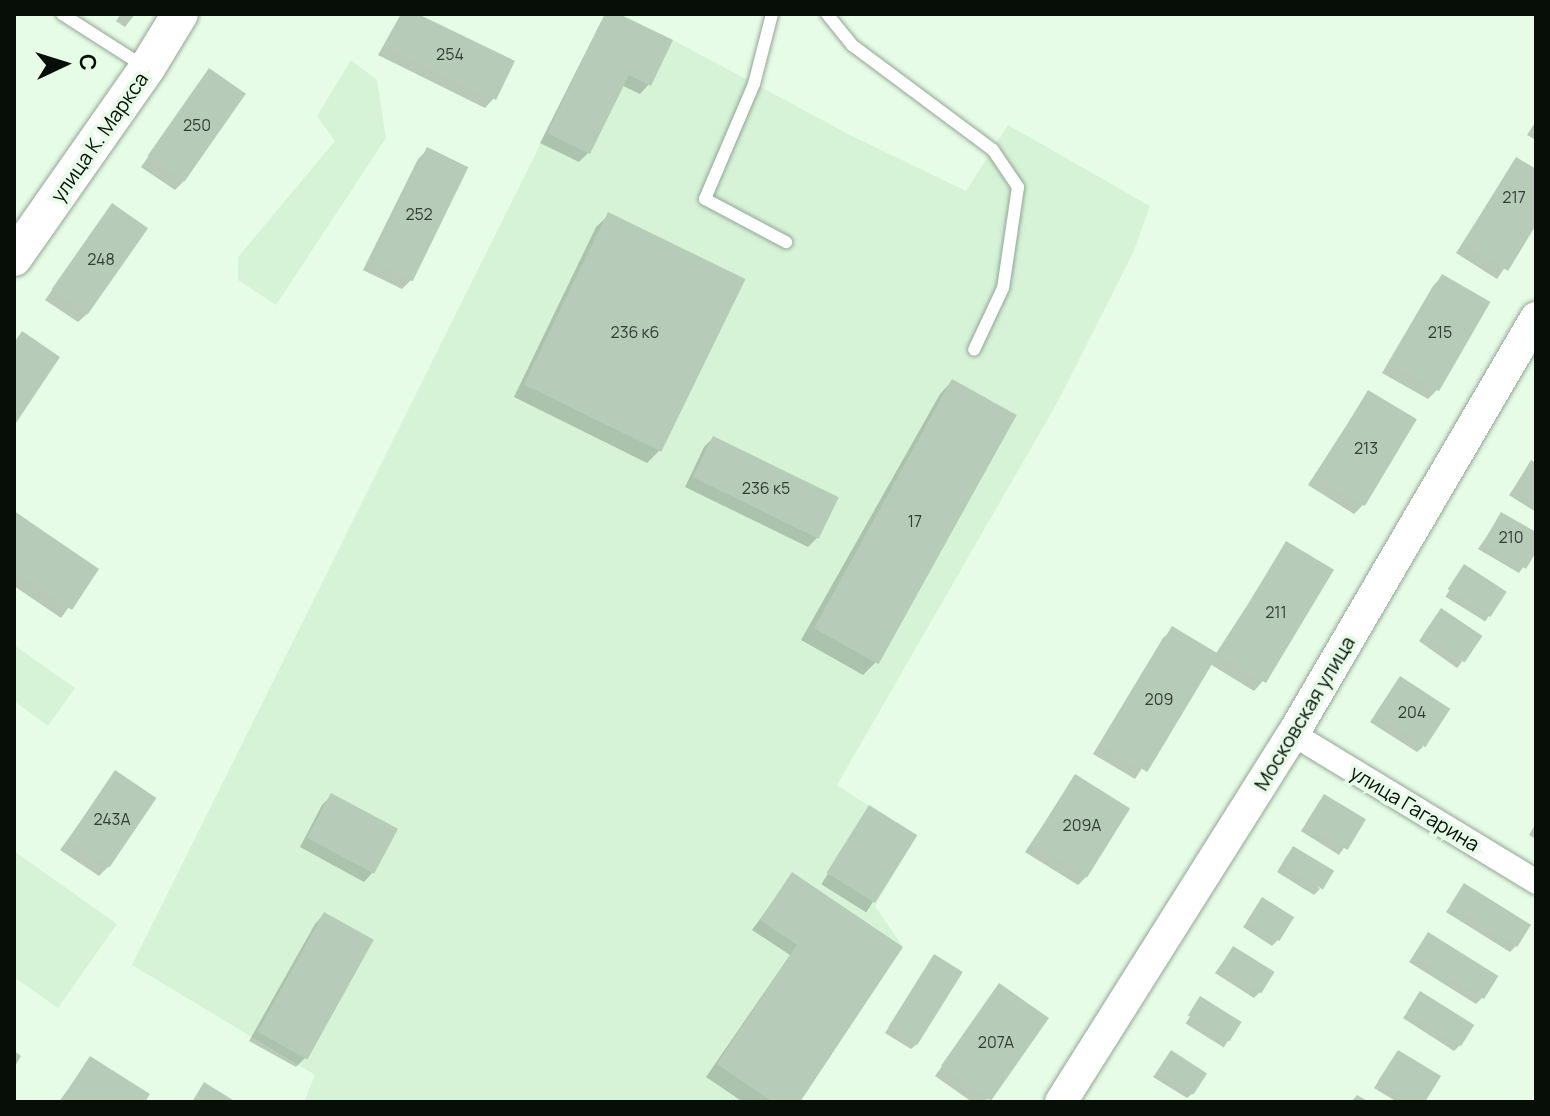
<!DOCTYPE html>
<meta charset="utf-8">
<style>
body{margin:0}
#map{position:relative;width:1550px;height:1116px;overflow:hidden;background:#e6fce7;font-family:Manrope,sans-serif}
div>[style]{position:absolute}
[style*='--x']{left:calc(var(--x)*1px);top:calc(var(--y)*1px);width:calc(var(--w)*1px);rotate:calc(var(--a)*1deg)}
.built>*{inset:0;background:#d6f3d8}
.shadow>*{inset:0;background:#0003;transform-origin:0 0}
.building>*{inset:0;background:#b7ccb8;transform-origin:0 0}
.roads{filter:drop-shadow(0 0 2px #91a693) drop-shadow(0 0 2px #91a693)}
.service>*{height:12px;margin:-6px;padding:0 6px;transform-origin:6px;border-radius:6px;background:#fff}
.minor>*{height:24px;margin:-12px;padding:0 12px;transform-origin:12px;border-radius:12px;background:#fff}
.tertiary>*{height:32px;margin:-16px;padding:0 16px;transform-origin:16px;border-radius:16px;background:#fff}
.secondary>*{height:36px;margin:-18px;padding:0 18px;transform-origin:18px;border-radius:18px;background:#fff}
span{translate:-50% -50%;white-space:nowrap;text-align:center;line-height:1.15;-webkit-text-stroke:7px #e6fce7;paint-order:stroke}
.number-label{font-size:16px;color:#333e33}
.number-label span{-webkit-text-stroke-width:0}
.street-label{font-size:20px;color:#070e07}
.frame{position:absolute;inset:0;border:16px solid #070e07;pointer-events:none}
.north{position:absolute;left:24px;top:24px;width:80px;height:80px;-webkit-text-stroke:6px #e6fce7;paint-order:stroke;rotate:86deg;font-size:22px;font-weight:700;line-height:32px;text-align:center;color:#070e07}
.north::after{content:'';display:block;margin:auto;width:28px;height:36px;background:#070e07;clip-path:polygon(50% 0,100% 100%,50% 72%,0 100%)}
</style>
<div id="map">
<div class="built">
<div style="clip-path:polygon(605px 14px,620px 14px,673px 40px,850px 135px,966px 191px,1008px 125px,1150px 206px,1133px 253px,1057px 403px,837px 785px,916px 837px,875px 906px,903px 947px,800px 1102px,304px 1102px,315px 1075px,132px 965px)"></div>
<div style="clip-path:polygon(351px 60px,377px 80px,386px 138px,276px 305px,238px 280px,238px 257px,335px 141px,317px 116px)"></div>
<div style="clip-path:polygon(14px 645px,75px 688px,48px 726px,14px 701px)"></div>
<div style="clip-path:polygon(14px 851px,117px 924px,58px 1008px,14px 977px)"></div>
</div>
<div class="shadow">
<div style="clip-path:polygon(121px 14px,135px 14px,125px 27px,116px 21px)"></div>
<div style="clip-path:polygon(401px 14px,413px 14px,494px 98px,485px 108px,378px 55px)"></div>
<div style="clip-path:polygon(605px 14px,615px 14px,649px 84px,640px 94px,621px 85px,588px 153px,579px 162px,540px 143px)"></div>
<div style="clip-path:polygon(209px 71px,184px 181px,175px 190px,141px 167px)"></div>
<div style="clip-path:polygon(1536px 121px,1536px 140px,1527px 135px)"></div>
<div style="clip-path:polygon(427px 150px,411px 280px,402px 289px,363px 270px,418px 159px)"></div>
<div style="clip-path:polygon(1516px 159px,1536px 171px,1536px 221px,1497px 279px,1456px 253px)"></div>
<div style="clip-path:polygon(112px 206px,88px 313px,78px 322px,45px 300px)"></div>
<div style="clip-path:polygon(609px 215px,660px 450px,647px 463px,514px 397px,596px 227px)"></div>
<div style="clip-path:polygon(1442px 276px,1437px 390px,1428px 399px,1382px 373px,1433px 286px)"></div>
<div style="clip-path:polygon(952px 381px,876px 662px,863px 675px,801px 640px,940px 394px)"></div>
<div style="clip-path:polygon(1368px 392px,1363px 505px,1354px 514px,1308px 485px)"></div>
<div style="clip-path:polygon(713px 438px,836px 498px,817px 538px,808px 547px,685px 487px,704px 447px)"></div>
<div style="clip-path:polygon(1531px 463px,1536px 465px,1536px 512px,1509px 495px)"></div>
<div style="clip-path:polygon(14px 514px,96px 570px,61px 618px,14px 586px)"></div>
<div style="clip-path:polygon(1502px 514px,1536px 535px,1536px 548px,1519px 573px,1478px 549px)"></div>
<div style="clip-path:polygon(1287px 544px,1263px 681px,1254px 691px,1210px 664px,1135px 779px,1093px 754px,1163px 638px,1173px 629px,1215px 655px)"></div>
<div style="left:1464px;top:567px;width:47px;height:35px;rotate:32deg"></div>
<div style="clip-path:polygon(1436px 616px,1462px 662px,1457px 668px,1419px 641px)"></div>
<div style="clip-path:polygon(1395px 685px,1423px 747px,1417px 752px,1370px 722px)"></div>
<div style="clip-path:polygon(116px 773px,108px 867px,99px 876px,60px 850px)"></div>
<div style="clip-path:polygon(1075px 777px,1087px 876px,1078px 885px,1025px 852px)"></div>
<div style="clip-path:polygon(331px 796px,373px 872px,364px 882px,300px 847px,322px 805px)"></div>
<div style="clip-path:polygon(1319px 802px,1363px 820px,1339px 855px,1301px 831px)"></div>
<div style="left:869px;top:808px;width:53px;height:90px;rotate:32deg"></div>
<div style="clip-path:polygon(1536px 823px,1536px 839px,1529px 835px)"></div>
<div style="clip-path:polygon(1288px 854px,1320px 889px,1314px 895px,1277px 872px)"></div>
<div style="clip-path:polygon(792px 875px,901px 947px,797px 1102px,743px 1102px,706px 1077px,790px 955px,752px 930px)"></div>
<div style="clip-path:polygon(1464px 885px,1516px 946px,1510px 952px,1446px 912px)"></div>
<div style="clip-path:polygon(1262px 900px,1278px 940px,1272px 946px,1243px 927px)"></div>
<div style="clip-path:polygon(324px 914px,372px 941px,305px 1058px,296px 1067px,249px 1041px,315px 924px)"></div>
<div style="clip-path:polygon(1428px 934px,1482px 998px,1476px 1004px,1409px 962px)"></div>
<div style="clip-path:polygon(1233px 948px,1260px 992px,1254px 998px,1215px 973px)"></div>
<div style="clip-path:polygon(935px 956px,917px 1044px,911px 1049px,885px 1033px)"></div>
<div style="clip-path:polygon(999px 986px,990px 1099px,972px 1102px,935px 1076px)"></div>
<div style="clip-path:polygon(1420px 994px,1460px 1045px,1454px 1051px,1403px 1018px)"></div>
<div style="left:1201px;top:999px;width:45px;height:29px;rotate:32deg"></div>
<div style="clip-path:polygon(14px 1051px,21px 1056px,14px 1068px)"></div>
<div style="clip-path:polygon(1398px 1052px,1423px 1102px,1397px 1102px,1374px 1088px)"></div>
<div style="clip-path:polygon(1171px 1053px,1193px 1093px,1187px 1098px,1153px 1077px)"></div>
<div style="clip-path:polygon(90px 1058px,143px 1102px,59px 1102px)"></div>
<div style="clip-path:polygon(1357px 1095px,1369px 1102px,1351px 1102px)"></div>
</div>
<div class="building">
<div style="clip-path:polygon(401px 14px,418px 14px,515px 61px,496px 100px,386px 46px)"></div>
<div style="clip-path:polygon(605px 14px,619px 14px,673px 40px,651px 86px,629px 75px,590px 154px,547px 133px)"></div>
<div style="left:209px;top:68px;width:45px;height:107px;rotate:35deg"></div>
<div style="left:427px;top:147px;width:46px;height:127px;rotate:26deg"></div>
<div style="clip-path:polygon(1516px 157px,1536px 169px,1536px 225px,1508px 271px,1463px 243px)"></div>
<div style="left:112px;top:203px;width:44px;height:105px;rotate:35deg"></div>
<div style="left:608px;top:212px;width:153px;height:192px;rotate:26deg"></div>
<div style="left:1442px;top:274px;width:56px;height:103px;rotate:30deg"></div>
<div style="clip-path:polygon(22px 331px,60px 357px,14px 426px,14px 343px)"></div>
<div style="left:952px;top:379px;width:74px;height:285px;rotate:29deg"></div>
<div style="left:1368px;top:390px;width:57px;height:101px;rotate:31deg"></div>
<div style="left:713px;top:436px;width:140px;height:46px;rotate:26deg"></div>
<div style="clip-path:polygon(1531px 460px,1536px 463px,1536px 503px,1514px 488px)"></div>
<div style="clip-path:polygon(14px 511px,99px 569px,72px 610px,14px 571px)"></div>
<div style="clip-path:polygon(1501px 512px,1536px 532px,1536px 552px,1526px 569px,1483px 543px)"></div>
<div style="left:1286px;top:541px;width:56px;height:132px;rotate:31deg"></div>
<div style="left:1464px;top:564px;width:51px;height:30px;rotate:33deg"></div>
<div style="left:1441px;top:608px;width:50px;height:32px;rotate:34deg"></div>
<div style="left:1172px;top:626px;width:54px;height:138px;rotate:31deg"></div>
<div style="left:1400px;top:676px;width:60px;height:46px;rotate:33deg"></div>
<div style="left:115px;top:770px;width:50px;height:84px;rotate:34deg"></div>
<div style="left:1075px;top:774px;width:65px;height:81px;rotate:32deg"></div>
<div style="left:331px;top:793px;width:76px;height:51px;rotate:28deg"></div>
<div style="left:1324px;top:794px;width:49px;height:36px;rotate:31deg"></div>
<div style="left:869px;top:805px;width:57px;height:80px;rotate:32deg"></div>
<div style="left:1293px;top:846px;width:48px;height:22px;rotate:31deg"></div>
<div style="clip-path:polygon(792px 872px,903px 947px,800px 1102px,773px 1102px,717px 1064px,797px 945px,760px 920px)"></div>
<div style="left:1464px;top:883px;width:79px;height:26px;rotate:32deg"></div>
<div style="left:1262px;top:897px;width:38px;height:28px;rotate:32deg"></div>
<div style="left:324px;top:912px;width:57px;height:137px;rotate:29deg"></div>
<div style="left:1428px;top:932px;width:83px;height:27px;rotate:32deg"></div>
<div style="left:1233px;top:946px;width:49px;height:25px;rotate:32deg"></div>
<div style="left:934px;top:954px;width:34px;height:86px;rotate:32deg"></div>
<div style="left:999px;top:983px;width:61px;height:101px;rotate:35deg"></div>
<div style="left:1420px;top:991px;width:64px;height:25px;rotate:32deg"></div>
<div style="left:1200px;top:996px;width:49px;height:23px;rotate:32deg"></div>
<div style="left:1171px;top:1050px;width:43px;height:25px;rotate:33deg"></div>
<div style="clip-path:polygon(1398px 1050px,1441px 1076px,1425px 1102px,1412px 1102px,1378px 1081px)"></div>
<div style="clip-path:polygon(90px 1056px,150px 1094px,145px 1102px,60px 1102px)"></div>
<div style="clip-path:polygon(204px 1082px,236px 1102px,192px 1102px)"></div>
</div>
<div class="roads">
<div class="service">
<div style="--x:62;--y:14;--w:98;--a:32.6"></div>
<div style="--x:772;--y:14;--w:72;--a:104.4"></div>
<div style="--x:754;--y:84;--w:125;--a:113.1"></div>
<div style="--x:705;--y:199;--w:92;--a:28"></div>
<div style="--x:827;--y:14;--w:40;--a:51"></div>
<div style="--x:852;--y:45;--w:176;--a:36.7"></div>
<div style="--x:993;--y:150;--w:45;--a:56"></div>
<div style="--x:1018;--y:187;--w:102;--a:98.4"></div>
<div style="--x:1003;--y:288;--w:68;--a:115.1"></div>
</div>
<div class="minor">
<div style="--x:1293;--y:734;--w:285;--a:31.3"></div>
</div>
<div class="tertiary">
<div style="--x:1061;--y:1102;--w:435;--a:-57.8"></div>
<div style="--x:1293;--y:734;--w:482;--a:-59.7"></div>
</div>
<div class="secondary">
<div style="--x:14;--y:258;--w:232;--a:-55"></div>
<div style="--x:147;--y:68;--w:63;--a:-58.6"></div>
</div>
</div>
<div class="number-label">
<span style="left:450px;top:54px">254</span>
<span style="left:197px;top:125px">250</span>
<span style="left:1514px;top:197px">217</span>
<span style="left:419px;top:214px">252</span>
<span style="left:101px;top:259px">248</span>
<span style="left:635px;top:332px">236 к6</span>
<span style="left:1440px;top:332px">215</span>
<span style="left:1366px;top:448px">213</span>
<span style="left:766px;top:488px">236 к5</span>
<span style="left:915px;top:521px">17</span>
<span style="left:1511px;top:537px">210</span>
<span style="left:1276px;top:612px">211</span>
<span style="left:1159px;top:699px">209</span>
<span style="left:1412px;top:712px">204</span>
<span style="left:112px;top:819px">243А</span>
<span style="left:1082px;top:825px">209А</span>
<span style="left:996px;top:1042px">207А</span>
</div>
<div class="street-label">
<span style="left:99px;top:137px;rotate:-55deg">улица К. Маркса</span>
<span style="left:1304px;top:713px;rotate:-59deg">Московская улица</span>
<span style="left:1415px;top:808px;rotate:31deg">улица Гагарина</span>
</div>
<div class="frame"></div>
<div class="north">С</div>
</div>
